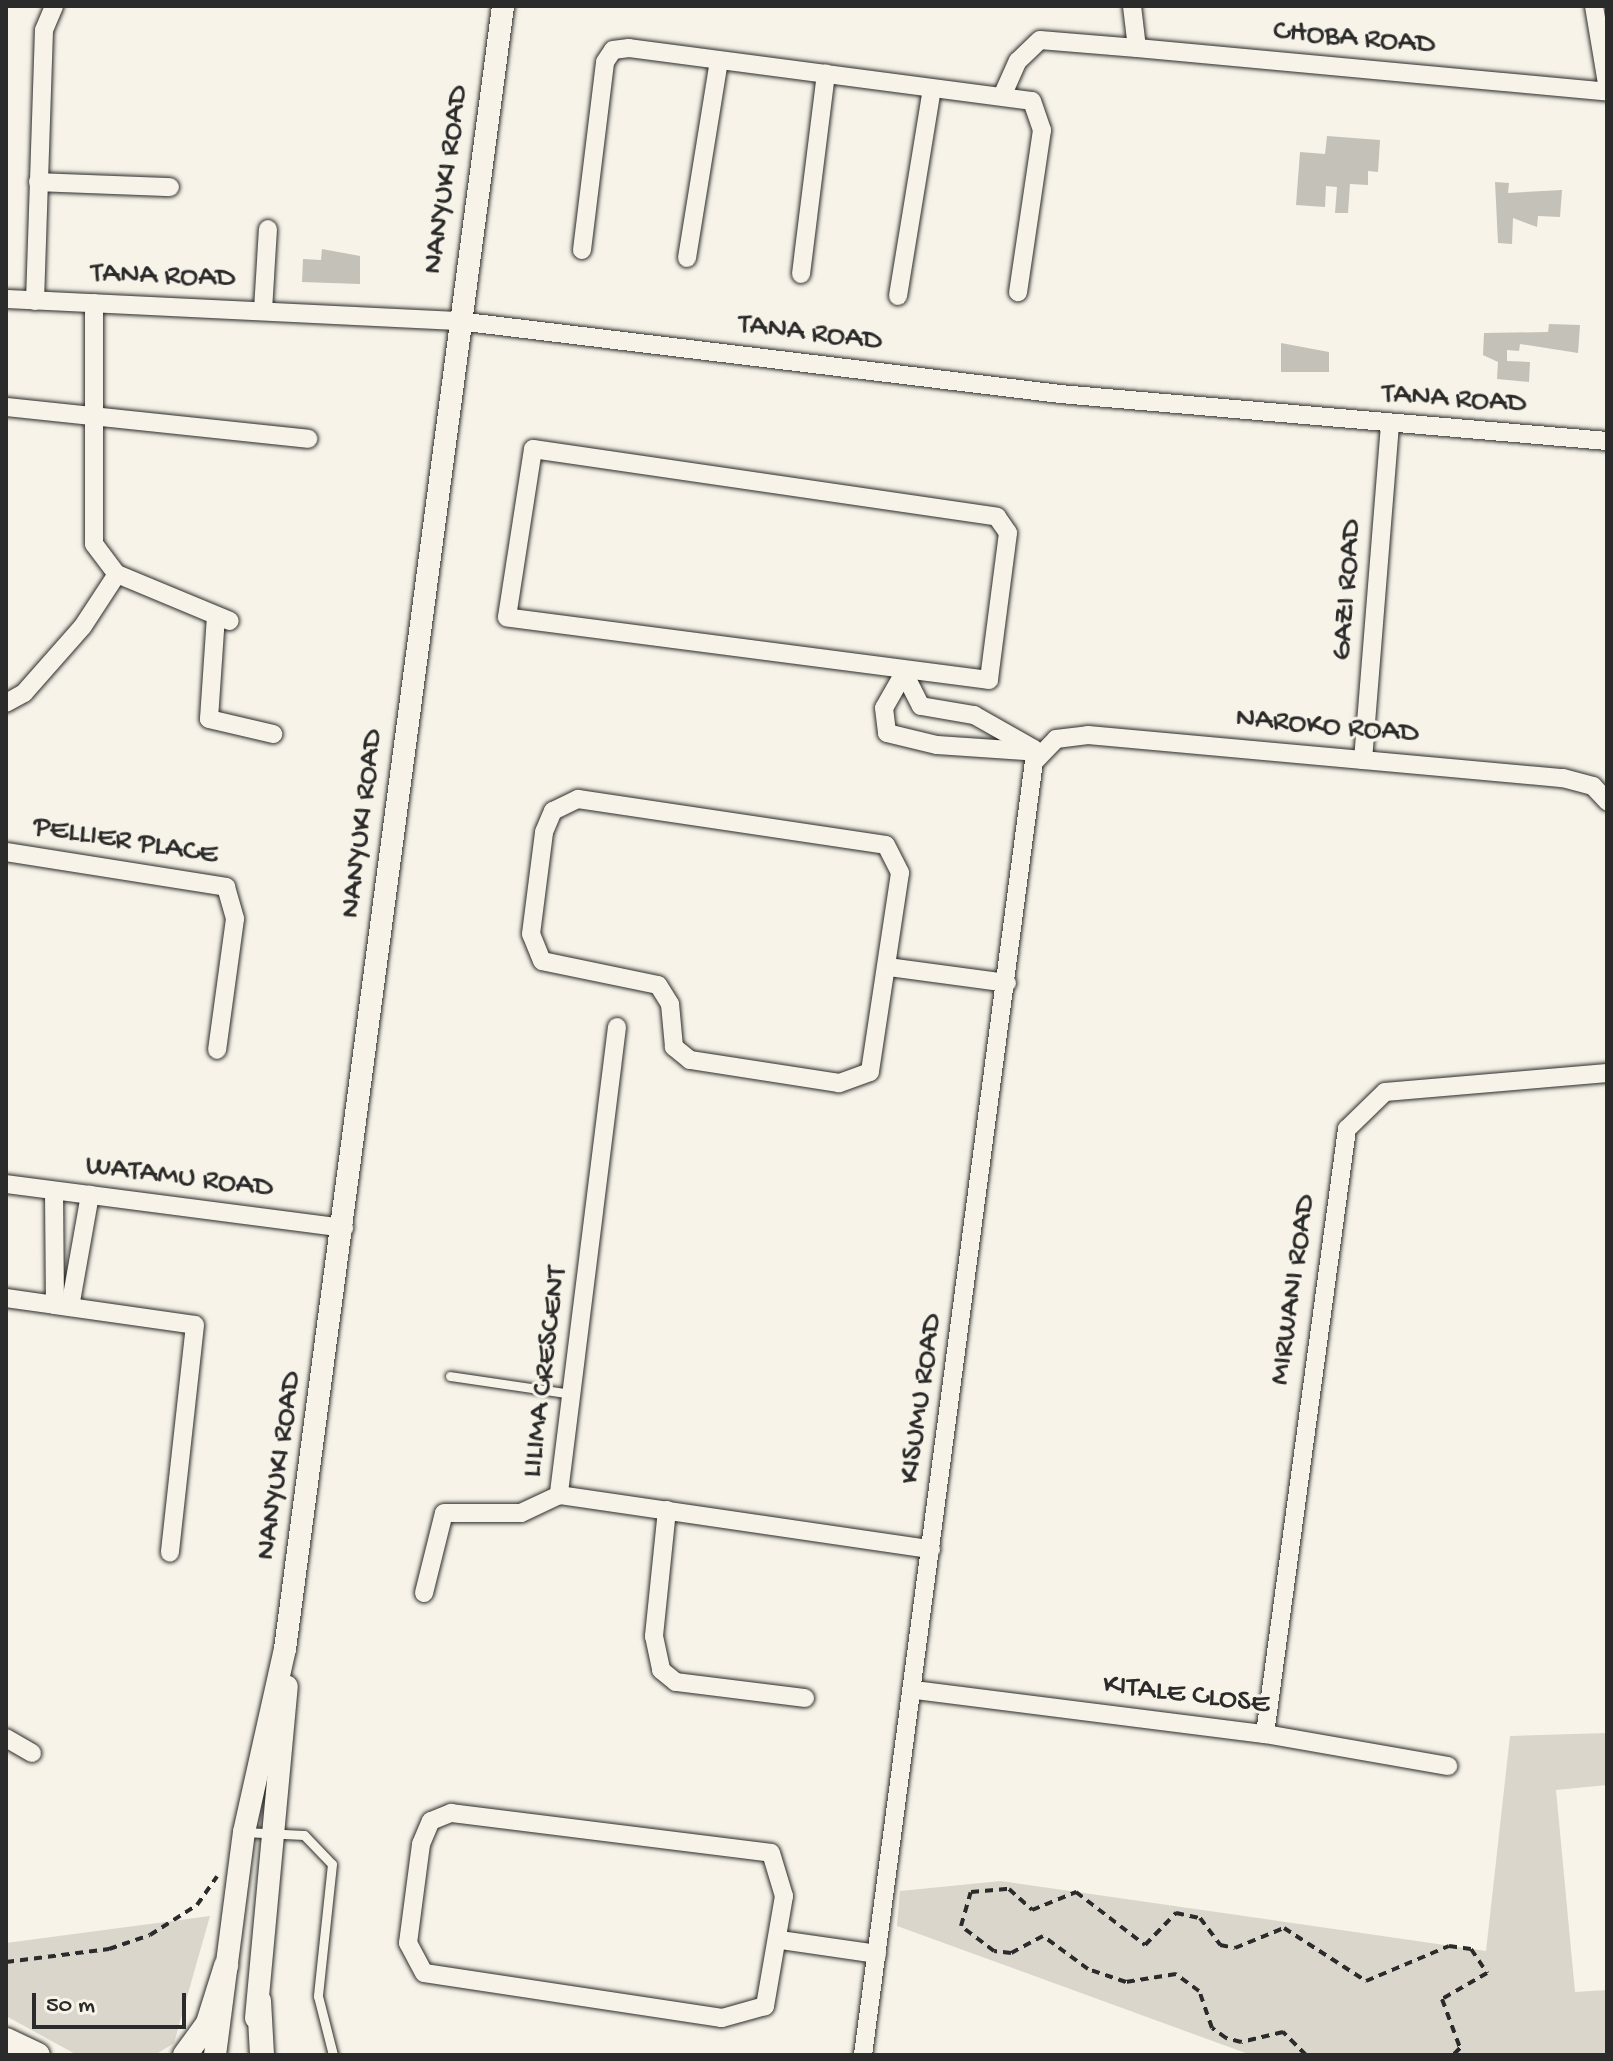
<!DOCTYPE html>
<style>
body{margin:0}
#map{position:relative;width:1613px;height:2061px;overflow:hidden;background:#f7f3e8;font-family:"Gochi Hand",sans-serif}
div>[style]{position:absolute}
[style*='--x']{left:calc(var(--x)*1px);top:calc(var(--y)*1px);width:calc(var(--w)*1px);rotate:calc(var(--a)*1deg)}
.green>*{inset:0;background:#dad6cc}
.building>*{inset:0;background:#c4c1b9}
.path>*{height:4px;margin-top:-2px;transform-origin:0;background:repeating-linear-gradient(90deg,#2b2b2b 0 8px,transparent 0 14px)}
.roads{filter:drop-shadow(0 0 2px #2b2b2b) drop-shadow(0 0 2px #2b2b2b)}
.service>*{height:9px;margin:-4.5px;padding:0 4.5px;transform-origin:4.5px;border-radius:4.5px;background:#f7f3e8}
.minor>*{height:18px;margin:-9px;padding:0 9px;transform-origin:9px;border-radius:9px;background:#f7f3e8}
.tertiary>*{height:22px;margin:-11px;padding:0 11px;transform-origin:11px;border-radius:11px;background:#f7f3e8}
.secondary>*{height:24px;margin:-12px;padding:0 12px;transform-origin:12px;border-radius:12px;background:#f7f3e8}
span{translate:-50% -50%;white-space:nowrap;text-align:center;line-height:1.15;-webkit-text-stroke:6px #f7f3e8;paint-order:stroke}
.street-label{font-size:30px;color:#2b2b2b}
.frame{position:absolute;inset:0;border:8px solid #2b2b2b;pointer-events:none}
.scale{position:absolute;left:32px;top:1993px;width:154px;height:36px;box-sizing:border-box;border:4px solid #2b2b2b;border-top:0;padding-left:10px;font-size:24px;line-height:28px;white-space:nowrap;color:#2b2b2b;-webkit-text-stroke:6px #f7f3e8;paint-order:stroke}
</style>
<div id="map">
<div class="green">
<div style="clip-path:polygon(1607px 1733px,1607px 1785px,1556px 1790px,1575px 1992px,1607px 1990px,1607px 2055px,1251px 2055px,897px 1926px,900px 1891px,1001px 1881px,1486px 1951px,1510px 1736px)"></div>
<div style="clip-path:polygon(210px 1916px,174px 2043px,155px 2055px,77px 2055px,6px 2016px,6px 1943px)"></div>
</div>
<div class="building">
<div style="clip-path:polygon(1327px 136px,1380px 140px,1378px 172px,1368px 171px,1368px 185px,1350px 184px,1348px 213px,1335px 213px,1337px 187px,1326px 186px,1325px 207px,1296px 205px,1300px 152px,1325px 154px)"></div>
<div style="clip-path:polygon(1495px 182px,1509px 183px,1508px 193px,1562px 190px,1560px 217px,1538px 216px,1537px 227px,1513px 218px,1512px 244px,1498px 243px)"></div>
<div style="clip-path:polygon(322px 249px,360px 256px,360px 284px,302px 282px,303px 259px,321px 260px)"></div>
<div style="clip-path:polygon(1549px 324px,1580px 325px,1578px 353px,1520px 344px,1519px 351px,1507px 350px,1507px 361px,1530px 362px,1529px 382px,1497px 379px,1498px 362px,1483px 355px,1484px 333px,1548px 332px)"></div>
<div style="clip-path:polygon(1281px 343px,1329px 352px,1329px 372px,1281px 372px)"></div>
</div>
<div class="path">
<div style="--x:6;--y:1962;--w:104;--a:-7.2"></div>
<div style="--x:109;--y:1949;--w:43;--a:-18.9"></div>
<div style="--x:150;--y:1935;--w:56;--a:-32.6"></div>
<div style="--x:197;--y:1905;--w:35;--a:-55"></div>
<div style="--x:1306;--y:2055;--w:33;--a:-135"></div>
<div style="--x:1283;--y:2032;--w:43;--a:166.6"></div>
<div style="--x:1241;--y:2042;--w:16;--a:-165"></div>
<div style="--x:1226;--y:2038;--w:17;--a:-144"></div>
<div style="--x:1212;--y:2028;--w:39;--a:-109"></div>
<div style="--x:1199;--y:1991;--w:29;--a:-144"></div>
<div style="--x:1176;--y:1974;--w:51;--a:170.9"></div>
<div style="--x:1126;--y:1982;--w:40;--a:-161.1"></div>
<div style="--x:1088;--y:1969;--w:56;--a:-143.7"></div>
<div style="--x:1043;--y:1936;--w:36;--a:152"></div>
<div style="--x:1011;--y:1953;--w:17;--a:-173"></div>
<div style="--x:994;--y:1951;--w:41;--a:-142.9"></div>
<div style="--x:961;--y:1926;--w:35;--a:-74"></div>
<div style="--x:971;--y:1892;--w:38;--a:-5"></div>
<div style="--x:1009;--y:1889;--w:31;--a:42"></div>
<div style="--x:1032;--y:1910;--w:48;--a:-22.2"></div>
<div style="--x:1076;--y:1892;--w:87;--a:37.5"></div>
<div style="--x:1145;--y:1945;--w:45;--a:-45.9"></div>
<div style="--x:1176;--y:1913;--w:25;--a:12"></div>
<div style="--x:1200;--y:1918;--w:34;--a:53"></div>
<div style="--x:1220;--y:1945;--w:15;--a:11"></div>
<div style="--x:1235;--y:1948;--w:53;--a:-22.2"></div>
<div style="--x:1284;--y:1928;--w:98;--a:32.9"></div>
<div style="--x:1366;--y:1981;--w:90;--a:-22.9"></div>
<div style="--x:1449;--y:1946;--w:22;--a:8"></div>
<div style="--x:1471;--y:1949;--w:29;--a:56"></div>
<div style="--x:1487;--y:1973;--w:52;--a:150"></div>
<div style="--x:1442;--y:1999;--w:52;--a:69.8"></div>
<div style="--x:1460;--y:2048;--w:10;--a:135"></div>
</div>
<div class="roads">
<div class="service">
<div style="--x:450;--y:1376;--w:123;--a:8.4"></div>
<div style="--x:244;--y:1832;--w:60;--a:2.9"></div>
<div style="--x:304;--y:1835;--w:40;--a:46"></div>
<div style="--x:332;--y:1864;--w:133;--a:96.1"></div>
<div style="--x:318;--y:1996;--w:61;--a:75.7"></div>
</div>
<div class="minor">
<div style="--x:1132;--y:6;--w:42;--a:83.2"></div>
<div style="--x:1137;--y:48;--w:472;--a:5.3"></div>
<div style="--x:1594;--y:6;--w:79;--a:80.5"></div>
<div style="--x:1003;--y:94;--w:36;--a:-66"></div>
<div style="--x:1018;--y:61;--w:30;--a:-44"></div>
<div style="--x:1040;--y:40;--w:97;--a:4.7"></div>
<div style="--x:38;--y:182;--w:132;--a:2.2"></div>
<div style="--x:582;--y:250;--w:189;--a:-83"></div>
<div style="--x:605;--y:62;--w:14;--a:-56"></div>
<div style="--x:613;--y:50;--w:16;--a:-7"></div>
<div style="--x:629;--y:48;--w:406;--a:7.5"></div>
<div style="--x:1032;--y:101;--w:31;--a:71"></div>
<div style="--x:1042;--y:130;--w:164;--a:98.4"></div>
<div style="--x:687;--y:258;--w:200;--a:-80.8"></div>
<div style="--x:801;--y:274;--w:202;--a:-82.9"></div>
<div style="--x:898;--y:296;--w:210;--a:-80.7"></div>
<div style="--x:6;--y:299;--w:453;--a:2.8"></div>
<div style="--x:458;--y:321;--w:606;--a:6.91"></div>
<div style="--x:1060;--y:394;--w:549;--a:4.91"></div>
<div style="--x:35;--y:301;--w:271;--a:-88.1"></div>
<div style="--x:44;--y:30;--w:26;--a:-67"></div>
<div style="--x:94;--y:303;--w:241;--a:90"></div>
<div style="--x:94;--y:544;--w:38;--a:53"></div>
<div style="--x:117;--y:574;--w:122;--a:22.6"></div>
<div style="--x:263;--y:310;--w:81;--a:-86.5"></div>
<div style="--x:6;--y:407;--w:304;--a:6"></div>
<div style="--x:533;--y:449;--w:469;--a:8.3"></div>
<div style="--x:997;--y:517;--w:19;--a:55"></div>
<div style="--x:1008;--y:533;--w:148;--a:97.4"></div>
<div style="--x:989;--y:680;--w:486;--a:-172.6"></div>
<div style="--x:507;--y:617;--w:170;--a:-81.2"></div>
<div style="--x:216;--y:616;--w:103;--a:93.9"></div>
<div style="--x:209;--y:719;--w:66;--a:13.2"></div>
<div style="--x:904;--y:673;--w:40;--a:119.7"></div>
<div style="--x:884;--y:708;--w:25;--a:83"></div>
<div style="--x:887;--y:733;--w:51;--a:13.5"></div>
<div style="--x:937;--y:745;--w:103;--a:3.9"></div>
<div style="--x:904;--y:673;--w:37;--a:63"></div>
<div style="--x:921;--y:706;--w:54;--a:9.6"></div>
<div style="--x:974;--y:715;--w:69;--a:29.5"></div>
<div style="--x:6;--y:703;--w:21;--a:-29"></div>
<div style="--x:24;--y:693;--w:89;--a:-48.6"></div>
<div style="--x:83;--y:626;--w:62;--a:-56.8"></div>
<div style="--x:1363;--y:760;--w:336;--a:-85.4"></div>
<div style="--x:578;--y:799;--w:311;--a:8.5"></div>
<div style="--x:886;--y:845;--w:31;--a:63"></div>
<div style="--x:900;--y:873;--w:201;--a:98.6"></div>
<div style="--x:870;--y:1072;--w:33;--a:160"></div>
<div style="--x:839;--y:1083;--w:151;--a:-171.2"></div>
<div style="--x:690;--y:1060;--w:21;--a:-141"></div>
<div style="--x:674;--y:1047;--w:43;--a:-95.3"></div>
<div style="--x:670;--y:1004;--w:22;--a:-122"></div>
<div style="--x:658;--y:985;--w:118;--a:-168.3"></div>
<div style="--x:542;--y:961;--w:29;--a:-112"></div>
<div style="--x:531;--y:934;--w:103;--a:-82.7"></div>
<div style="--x:544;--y:832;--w:23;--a:-67"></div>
<div style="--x:553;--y:811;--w:28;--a:-26"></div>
<div style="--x:6;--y:852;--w:223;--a:9"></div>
<div style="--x:226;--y:887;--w:33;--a:74"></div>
<div style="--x:235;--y:919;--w:132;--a:97.8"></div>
<div style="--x:889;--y:967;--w:119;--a:7.7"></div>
<div style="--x:617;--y:1027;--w:472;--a:97.1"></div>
<div style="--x:559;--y:1495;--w:376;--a:8.3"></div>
<div style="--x:6;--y:1184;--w:341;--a:7.4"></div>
<div style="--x:54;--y:1191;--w:114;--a:89.5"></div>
<div style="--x:55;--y:1305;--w:141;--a:8.1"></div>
<div style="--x:195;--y:1325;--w:229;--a:96.3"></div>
<div style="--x:6;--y:1298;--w:49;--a:8.1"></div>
<div style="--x:70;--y:1307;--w:114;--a:-79.9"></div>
<div style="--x:667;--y:1510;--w:127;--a:95.9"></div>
<div style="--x:654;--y:1636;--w:35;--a:78"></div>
<div style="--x:661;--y:1670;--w:19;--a:39"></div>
<div style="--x:676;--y:1682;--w:130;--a:7.1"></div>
<div style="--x:424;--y:1593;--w:82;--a:-76"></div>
<div style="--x:444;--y:1513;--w:77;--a:0"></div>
<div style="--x:521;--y:1513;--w:42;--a:-25.3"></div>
<div style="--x:915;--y:1690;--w:353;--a:7.2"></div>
<div style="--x:1265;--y:1734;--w:186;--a:9.9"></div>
<div style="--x:1265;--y:1734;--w:611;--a:-82.28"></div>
<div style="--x:1347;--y:1129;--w:53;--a:-44.2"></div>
<div style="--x:1385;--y:1092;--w:223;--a:-4.9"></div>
<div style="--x:6;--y:1738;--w:30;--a:30"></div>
<div style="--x:451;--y:1813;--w:322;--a:7.1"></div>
<div style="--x:771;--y:1853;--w:45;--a:73.2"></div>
<div style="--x:784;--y:1896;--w:112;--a:99.8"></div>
<div style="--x:765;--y:2006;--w:45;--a:164.4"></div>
<div style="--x:722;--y:2018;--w:301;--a:-171.4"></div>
<div style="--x:424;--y:1973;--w:34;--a:-118"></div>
<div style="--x:408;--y:1943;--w:100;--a:-82.5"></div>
<div style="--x:421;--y:1844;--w:25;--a:-67"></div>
<div style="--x:431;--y:1821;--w:22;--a:-22"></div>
<div style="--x:780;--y:1940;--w:98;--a:8.2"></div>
<div style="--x:863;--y:2055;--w:1304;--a:-82.47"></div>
<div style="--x:1034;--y:762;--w:32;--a:-46"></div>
<div style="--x:1056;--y:739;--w:32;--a:-7"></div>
<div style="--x:1088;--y:735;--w:477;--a:5.2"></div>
<div style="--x:1563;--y:778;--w:31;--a:15"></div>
<div style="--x:1593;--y:786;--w:21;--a:47"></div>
</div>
<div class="tertiary">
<div style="--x:256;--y:2018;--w:333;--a:-84.7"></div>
<div style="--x:215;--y:2055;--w:225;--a:-82.6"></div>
<div style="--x:244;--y:1832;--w:188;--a:-77.4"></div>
<div style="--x:285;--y:1649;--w:1657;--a:-82.44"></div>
</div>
<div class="secondary">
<div style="--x:259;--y:2001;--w:54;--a:86.8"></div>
<div style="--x:6;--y:2040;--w:35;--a:25"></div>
<div style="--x:185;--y:2055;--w:39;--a:-54"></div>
<div style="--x:208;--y:2023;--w:60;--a:-72.5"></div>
</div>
</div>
<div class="street-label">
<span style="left:1354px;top:40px;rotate:5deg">CHOBA ROAD</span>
<span style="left:448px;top:180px;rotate:-82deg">NANYUKI ROAD</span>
<span style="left:163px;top:278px;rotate:2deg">TANA ROAD</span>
<span style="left:810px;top:335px;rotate:7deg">TANA ROAD</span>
<span style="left:1454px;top:401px;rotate:4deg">TANA ROAD</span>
<span style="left:1349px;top:590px;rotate:-86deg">GAZI ROAD</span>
<span style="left:1327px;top:728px;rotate:5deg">NAROKO ROAD</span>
<span style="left:364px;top:824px;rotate:-83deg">NANYUKI ROAD</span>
<span style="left:125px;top:843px;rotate:9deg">PELLIER PLACE</span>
<span style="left:179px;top:1179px;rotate:7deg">WATAMU ROAD</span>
<span style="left:1295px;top:1290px;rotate:-82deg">MIRWANI ROAD</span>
<span style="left:547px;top:1372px;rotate:-83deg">LILIMA CRESCENT</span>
<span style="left:923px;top:1399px;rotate:-82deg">KISUMU ROAD</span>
<span style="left:281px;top:1466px;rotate:-82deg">NANYUKI ROAD</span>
<span style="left:1186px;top:1696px;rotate:7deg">KITALE CLOSE</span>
</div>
<div class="frame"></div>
<div class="scale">50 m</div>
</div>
